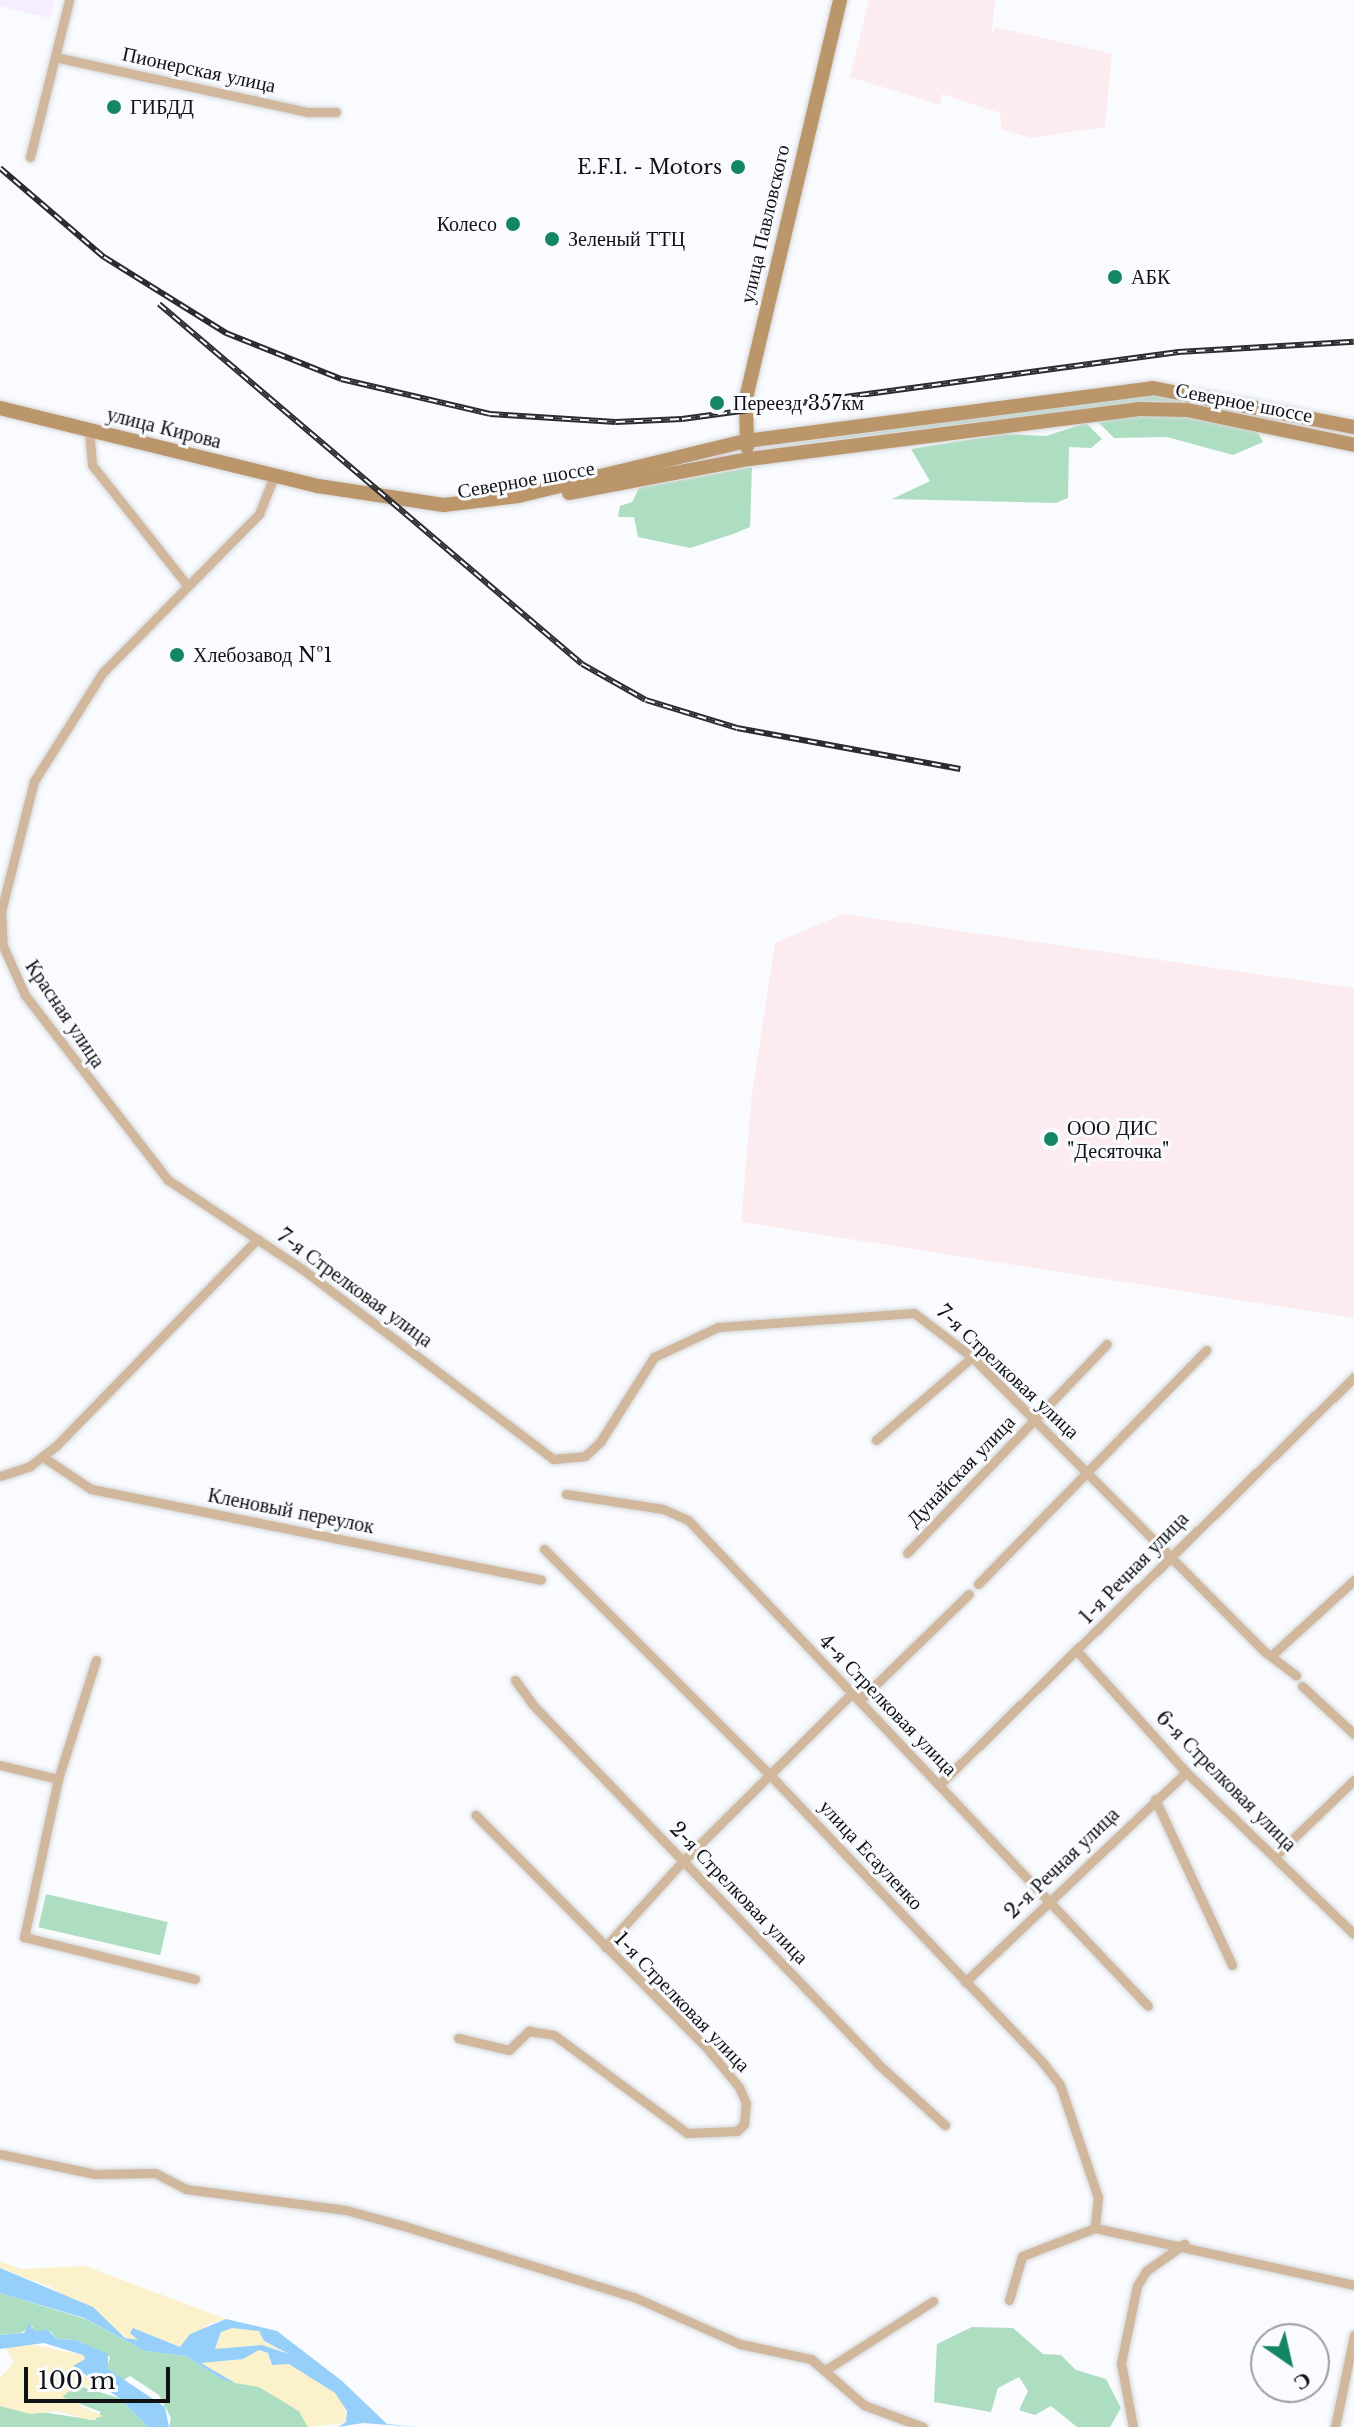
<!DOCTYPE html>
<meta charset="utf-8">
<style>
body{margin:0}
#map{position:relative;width:1354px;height:2427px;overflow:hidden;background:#f9fbfe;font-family:"Libre Baskerville",serif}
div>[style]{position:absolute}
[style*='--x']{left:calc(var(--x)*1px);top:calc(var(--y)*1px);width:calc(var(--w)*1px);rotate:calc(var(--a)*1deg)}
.commercial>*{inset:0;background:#fdecef}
.education>*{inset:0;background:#f6edfe}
.green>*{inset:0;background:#addec1;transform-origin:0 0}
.sand>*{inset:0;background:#fbf2cc}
.water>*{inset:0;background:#95cffa}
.roads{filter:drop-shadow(0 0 2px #d4d6d9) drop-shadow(0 0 2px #d4d6d9)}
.street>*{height:9px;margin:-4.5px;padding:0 4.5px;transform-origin:4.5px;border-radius:4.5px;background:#d1b79b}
.secondary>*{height:14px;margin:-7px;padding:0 7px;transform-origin:7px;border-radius:7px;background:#bb966b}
.rail>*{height:6px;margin-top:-3px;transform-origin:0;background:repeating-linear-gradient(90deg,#f9fbfe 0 9px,#2b2c2e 0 18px);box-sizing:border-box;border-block:2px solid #2b2c2e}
.dots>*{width:22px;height:22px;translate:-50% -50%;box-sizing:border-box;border:4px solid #f9fbfe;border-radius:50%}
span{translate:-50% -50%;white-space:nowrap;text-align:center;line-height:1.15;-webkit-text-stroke:6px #f9fbfe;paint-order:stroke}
.street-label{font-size:20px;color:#111214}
.poi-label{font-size:20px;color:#111214}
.left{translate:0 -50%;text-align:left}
.right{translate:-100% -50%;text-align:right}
.north{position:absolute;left:1250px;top:2323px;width:80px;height:80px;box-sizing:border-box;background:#f9fbfe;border:2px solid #9c9ea0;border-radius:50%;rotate:146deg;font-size:22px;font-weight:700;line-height:32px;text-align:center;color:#111214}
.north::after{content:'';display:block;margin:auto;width:28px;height:36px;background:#158664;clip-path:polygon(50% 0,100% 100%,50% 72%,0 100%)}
.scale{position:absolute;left:24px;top:2367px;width:146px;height:36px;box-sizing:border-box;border:4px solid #111214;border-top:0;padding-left:10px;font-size:24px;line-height:28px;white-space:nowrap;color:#111214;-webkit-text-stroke:6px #f9fbfe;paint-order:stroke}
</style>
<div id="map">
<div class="commercial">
<div style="clip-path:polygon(869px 0,995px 0,991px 37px,995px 27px,1112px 54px,1105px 127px,1032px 138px,1002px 130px,1000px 113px,942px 94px,940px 105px,850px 77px)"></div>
<div style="clip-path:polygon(843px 914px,1354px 988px,1354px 1318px,741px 1222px,752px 1094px,775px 943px)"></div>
</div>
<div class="education">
<div style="clip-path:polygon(0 0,55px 0,50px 18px,0 6px)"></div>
</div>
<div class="green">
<div style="clip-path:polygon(1151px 394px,1257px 416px,1156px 401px,769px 447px)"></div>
<div style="clip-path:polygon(1178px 413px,1257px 431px,1263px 442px,1233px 455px,1167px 437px,1114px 438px,1096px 420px)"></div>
<div style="clip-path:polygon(1086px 423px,1102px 439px,1091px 448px,1069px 447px,1068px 498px,1056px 503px,892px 499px,930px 481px,911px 449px,1005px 434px,1046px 436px)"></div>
<div style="clip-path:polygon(752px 467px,750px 527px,733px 534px,690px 548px,638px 537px,634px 517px,618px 517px,620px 506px,632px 502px,639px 488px)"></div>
<div style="left:46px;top:1894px;width:125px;height:34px;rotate:13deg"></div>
<div style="clip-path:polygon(0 2293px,85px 2319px,145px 2351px,186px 2356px,221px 2379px,255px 2384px,299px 2411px,308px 2427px,169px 2427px,171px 2418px,159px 2395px,130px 2376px,122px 2381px,107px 2368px,110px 2357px,104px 2353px,76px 2340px,57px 2339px,50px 2331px,35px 2332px,32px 2326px,21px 2333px,0 2335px)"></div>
<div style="clip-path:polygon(972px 2327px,1013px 2328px,1043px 2354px,1061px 2355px,1076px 2370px,1106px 2379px,1121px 2408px,1110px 2427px,1077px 2427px,1051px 2406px,1035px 2415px,1019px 2410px,1028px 2391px,1019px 2377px,998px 2388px,991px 2412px,934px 2402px,937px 2344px)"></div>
<div style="clip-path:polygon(76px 2385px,119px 2398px,148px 2427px,0 2427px,0 2406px,95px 2420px,101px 2412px,62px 2397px)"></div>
</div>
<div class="sand">
<div style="clip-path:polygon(0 2261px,21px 2269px,85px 2266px,226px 2319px,211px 2323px,180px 2347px,144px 2332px,139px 2341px,125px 2338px,53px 2288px,0 2268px)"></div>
<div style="clip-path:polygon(232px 2328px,259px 2331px,264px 2342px,289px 2353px,262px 2345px,215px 2350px,221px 2332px)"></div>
<div style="clip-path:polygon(23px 2343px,83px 2355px,85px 2359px,73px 2367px,108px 2392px,76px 2385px,62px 2397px,103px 2416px,90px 2420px,57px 2411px,30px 2414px,0 2406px,0 2378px,14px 2362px,5px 2347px)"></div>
<div style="clip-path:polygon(259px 2350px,268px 2354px,271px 2364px,289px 2364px,316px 2377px,343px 2401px,347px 2423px,308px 2427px,299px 2411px,259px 2387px,235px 2383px,201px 2363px,243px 2359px)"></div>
</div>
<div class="water">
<div style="clip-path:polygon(evenodd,0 2268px,93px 2307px,125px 2338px,138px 2340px,130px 2333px,133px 2328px,180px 2347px,190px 2334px,226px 2319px,277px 2331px,342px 2381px,387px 2424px,416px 2427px,363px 2423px,338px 2427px,346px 2422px,347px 2411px,335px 2393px,289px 2364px,272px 2365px,268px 2353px,259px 2350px,243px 2359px,201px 2363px,235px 2383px,221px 2379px,186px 2356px,145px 2351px,84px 2318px,0 2293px,0 2268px,232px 2328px,259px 2331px,264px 2341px,289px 2354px,262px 2345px,215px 2349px,221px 2332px,232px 2328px)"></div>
<div style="clip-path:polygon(29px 2324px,36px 2332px,47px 2329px,57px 2339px,76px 2340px,108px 2354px,108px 2369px,165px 2407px,169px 2427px,148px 2427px,119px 2398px,73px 2366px,85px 2359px,83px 2355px,44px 2343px,0 2349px,0 2335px,24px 2333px)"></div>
</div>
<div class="roads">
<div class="street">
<div style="--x:55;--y:57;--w:259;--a:12.3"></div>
<div style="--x:308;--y:112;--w:28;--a:0"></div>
<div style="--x:30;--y:157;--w:162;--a:-76"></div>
<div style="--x:89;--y:430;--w:35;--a:85"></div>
<div style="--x:92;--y:465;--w:154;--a:51.6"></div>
<div style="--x:274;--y:476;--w:41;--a:111.5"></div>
<div style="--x:259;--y:514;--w:222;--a:134.6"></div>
<div style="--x:103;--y:672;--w:129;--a:122.3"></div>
<div style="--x:34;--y:781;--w:134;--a:104.2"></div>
<div style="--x:1;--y:911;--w:35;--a:87"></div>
<div style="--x:3;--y:946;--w:54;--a:65.8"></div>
<div style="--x:25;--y:995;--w:234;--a:52.3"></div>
<div style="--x:168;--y:1180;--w:161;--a:33.6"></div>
<div style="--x:302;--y:1269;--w:315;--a:37.1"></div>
<div style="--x:553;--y:1459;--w:32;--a:-5"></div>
<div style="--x:585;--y:1456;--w:21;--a:-43"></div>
<div style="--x:600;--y:1442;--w:101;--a:-57.6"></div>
<div style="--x:654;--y:1357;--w:71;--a:-25.1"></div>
<div style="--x:718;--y:1327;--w:196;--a:-4.1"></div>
<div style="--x:914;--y:1313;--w:73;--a:37.2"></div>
<div style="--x:972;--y:1357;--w:416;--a:45.2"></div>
<div style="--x:1265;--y:1652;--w:39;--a:37"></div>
<div style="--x:876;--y:1440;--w:127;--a:-40.8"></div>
<div style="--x:43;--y:1457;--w:58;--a:33.7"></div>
<div style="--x:91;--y:1489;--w:459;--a:11.4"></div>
<div style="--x:0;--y:1476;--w:32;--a:-18"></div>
<div style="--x:30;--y:1466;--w:33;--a:-38"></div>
<div style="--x:56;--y:1446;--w:289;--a:-45.8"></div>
<div style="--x:566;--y:1494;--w:98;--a:8.8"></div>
<div style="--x:663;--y:1509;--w:27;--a:24"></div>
<div style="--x:688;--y:1520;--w:669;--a:46.57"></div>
<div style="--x:544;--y:1549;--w:321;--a:45"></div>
<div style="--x:771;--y:1776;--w:395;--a:46.5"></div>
<div style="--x:1043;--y:2063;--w:28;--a:52"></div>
<div style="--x:1060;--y:2085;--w:118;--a:71.3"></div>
<div style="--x:1098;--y:2197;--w:31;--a:96"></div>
<div style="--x:907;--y:1553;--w:289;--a:-46.3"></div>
<div style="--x:978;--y:1584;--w:327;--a:-45.7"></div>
<div style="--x:1077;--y:1651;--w:163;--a:48"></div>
<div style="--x:1186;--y:1772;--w:233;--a:44"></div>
<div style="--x:1273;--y:1654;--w:110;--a:-42.4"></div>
<div style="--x:515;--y:1680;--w:31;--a:54"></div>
<div style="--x:533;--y:1705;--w:496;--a:46.1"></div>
<div style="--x:877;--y:2063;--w:92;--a:42.4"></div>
<div style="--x:1302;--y:1686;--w:71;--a:42.7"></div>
<div style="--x:0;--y:1765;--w:60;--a:13.6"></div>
<div style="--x:58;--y:1779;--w:125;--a:-72.3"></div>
<div style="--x:58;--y:1779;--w:162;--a:102.1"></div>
<div style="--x:24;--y:1937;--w:176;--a:13.8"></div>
<div style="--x:939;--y:1785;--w:582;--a:-44.51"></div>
<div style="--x:1155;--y:1799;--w:183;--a:65.1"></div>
<div style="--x:1276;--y:1855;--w:108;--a:-43.9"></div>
<div style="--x:605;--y:1947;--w:116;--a:-47.8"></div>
<div style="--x:683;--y:1861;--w:240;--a:-44.8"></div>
<div style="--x:853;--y:1692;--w:12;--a:20"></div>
<div style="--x:864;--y:1696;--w:146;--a:-44.2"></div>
<div style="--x:965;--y:1982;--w:305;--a:-43.5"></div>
<div style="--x:458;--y:2038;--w:52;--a:13.2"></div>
<div style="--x:509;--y:2050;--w:28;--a:-44"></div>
<div style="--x:529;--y:2031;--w:25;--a:9"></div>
<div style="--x:554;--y:2035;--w:165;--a:36.4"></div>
<div style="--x:687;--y:2133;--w:50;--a:-2.3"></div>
<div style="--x:737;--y:2131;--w:10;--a:-45"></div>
<div style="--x:744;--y:2124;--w:21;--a:-85"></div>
<div style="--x:746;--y:2103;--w:17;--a:-114"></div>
<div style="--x:739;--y:2087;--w:52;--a:-129.5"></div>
<div style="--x:706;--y:2047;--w:327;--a:-134.8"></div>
<div style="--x:0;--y:2154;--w:97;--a:11.9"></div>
<div style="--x:95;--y:2174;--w:60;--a:-1"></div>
<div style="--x:155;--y:2173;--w:35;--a:27"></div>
<div style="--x:186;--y:2189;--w:161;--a:7.5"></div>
<div style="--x:346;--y:2210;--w:57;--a:15.3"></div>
<div style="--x:401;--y:2225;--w:244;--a:17.2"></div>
<div style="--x:634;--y:2297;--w:116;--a:23.9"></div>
<div style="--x:740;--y:2344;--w:73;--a:11.9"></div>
<div style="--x:811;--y:2359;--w:70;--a:41"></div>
<div style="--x:864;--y:2405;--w:63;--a:20.4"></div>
<div style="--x:1009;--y:2300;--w:46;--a:-73.5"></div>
<div style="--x:1022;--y:2256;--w:78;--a:-21"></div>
<div style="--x:1095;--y:2228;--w:265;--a:12.4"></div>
<div style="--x:827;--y:2369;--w:126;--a:-32.7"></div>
<div style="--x:1133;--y:2427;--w:65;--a:-100.6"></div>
<div style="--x:1121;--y:2363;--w:79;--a:-78.3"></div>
<div style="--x:1137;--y:2286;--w:17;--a:-59"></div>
<div style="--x:1146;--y:2271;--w:47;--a:-35.4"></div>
<div style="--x:1335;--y:2427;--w:94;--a:-78.3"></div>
</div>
<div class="secondary">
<div style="--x:0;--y:408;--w:327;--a:13.8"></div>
<div style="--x:318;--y:486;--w:127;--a:8.6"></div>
<div style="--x:444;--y:505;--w:75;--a:-6.9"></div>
<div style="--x:518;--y:496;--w:235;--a:-13.6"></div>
<div style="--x:746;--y:441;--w:410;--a:-7.4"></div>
<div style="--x:1153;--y:388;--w:205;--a:11"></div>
<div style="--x:747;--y:447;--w:49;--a:-91.2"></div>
<div style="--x:746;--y:398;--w:409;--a:-76.7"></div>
<div style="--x:569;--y:493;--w:183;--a:-10.7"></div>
<div style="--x:749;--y:459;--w:392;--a:-7.3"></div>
<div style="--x:1138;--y:409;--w:49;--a:1.2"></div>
<div style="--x:1187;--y:410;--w:171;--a:11.8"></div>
</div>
</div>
<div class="rail">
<div style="--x:0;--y:168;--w:137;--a:40.6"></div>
<div style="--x:104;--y:257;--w:144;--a:31.9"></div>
<div style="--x:226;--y:333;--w:124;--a:21.8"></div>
<div style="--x:341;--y:379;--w:153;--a:13.2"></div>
<div style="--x:490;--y:414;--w:126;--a:3.6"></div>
<div style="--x:616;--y:422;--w:66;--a:-2.6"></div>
<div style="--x:682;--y:419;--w:501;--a:-7.69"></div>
<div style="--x:1178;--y:352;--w:176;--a:-3.3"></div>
<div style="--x:159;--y:304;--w:555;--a:40.4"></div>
<div style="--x:582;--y:664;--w:73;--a:29.4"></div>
<div style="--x:646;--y:700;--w:95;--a:17.1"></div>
<div style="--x:737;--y:728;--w:227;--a:10.4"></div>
</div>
<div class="dots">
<div style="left:114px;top:107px;background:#158664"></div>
<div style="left:738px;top:167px;background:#158664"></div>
<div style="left:513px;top:224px;background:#158664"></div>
<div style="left:552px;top:239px;background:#158664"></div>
<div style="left:1115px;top:277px;background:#158664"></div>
<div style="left:717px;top:403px;background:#158664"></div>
<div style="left:177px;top:655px;background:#158664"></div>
<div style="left:1051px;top:1139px;background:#158664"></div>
</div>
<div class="street-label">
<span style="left:199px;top:70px;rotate:12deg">Пионерская улица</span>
<span style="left:765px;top:224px;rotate:-77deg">улица Павловского</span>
<span style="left:1244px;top:403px;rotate:11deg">Северное шоссе</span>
<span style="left:164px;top:428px;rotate:14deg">улица Кирова</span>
<span style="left:526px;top:480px;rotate:-10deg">Северное шоссе</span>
<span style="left:65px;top:1014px;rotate:56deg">Красная улица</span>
<span style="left:355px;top:1288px;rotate:36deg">7-я Стрелковая улица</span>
<span style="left:1008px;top:1372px;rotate:43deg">7-я Стрелковая улица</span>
<span style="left:961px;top:1471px;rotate:-46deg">Дунайская улица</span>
<span style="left:291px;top:1511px;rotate:11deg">Кленовый переулок</span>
<span style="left:1134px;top:1568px;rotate:-46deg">1-я Речная улица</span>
<span style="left:888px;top:1705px;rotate:46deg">4-я Стрелковая улица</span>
<span style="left:1226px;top:1781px;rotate:45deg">6-я Стрелковая улица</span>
<span style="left:871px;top:1855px;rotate:47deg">улица Есауленко</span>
<span style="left:1062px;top:1863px;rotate:-44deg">2-я Речная улица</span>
<span style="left:739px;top:1893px;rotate:46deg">2-я Стрелковая улица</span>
<span style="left:682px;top:2002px;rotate:46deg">1-я Стрелковая улица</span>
</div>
<div class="poi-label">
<span class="left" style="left:130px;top:107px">ГИБДД</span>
<span class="right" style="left:722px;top:167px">E.F.I. - Motors</span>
<span class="right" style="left:497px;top:224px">Колесо</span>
<span class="left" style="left:568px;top:239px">Зеленый ТТЦ</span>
<span class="left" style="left:1131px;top:277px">АБК</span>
<span class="left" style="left:733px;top:403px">Переезд 357км</span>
<span class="left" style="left:193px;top:655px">Хлебозавод №1</span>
<span class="left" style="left:1067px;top:1140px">ООО ДИС<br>"Десяточка"</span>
</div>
<div class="north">С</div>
<div class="scale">100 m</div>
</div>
